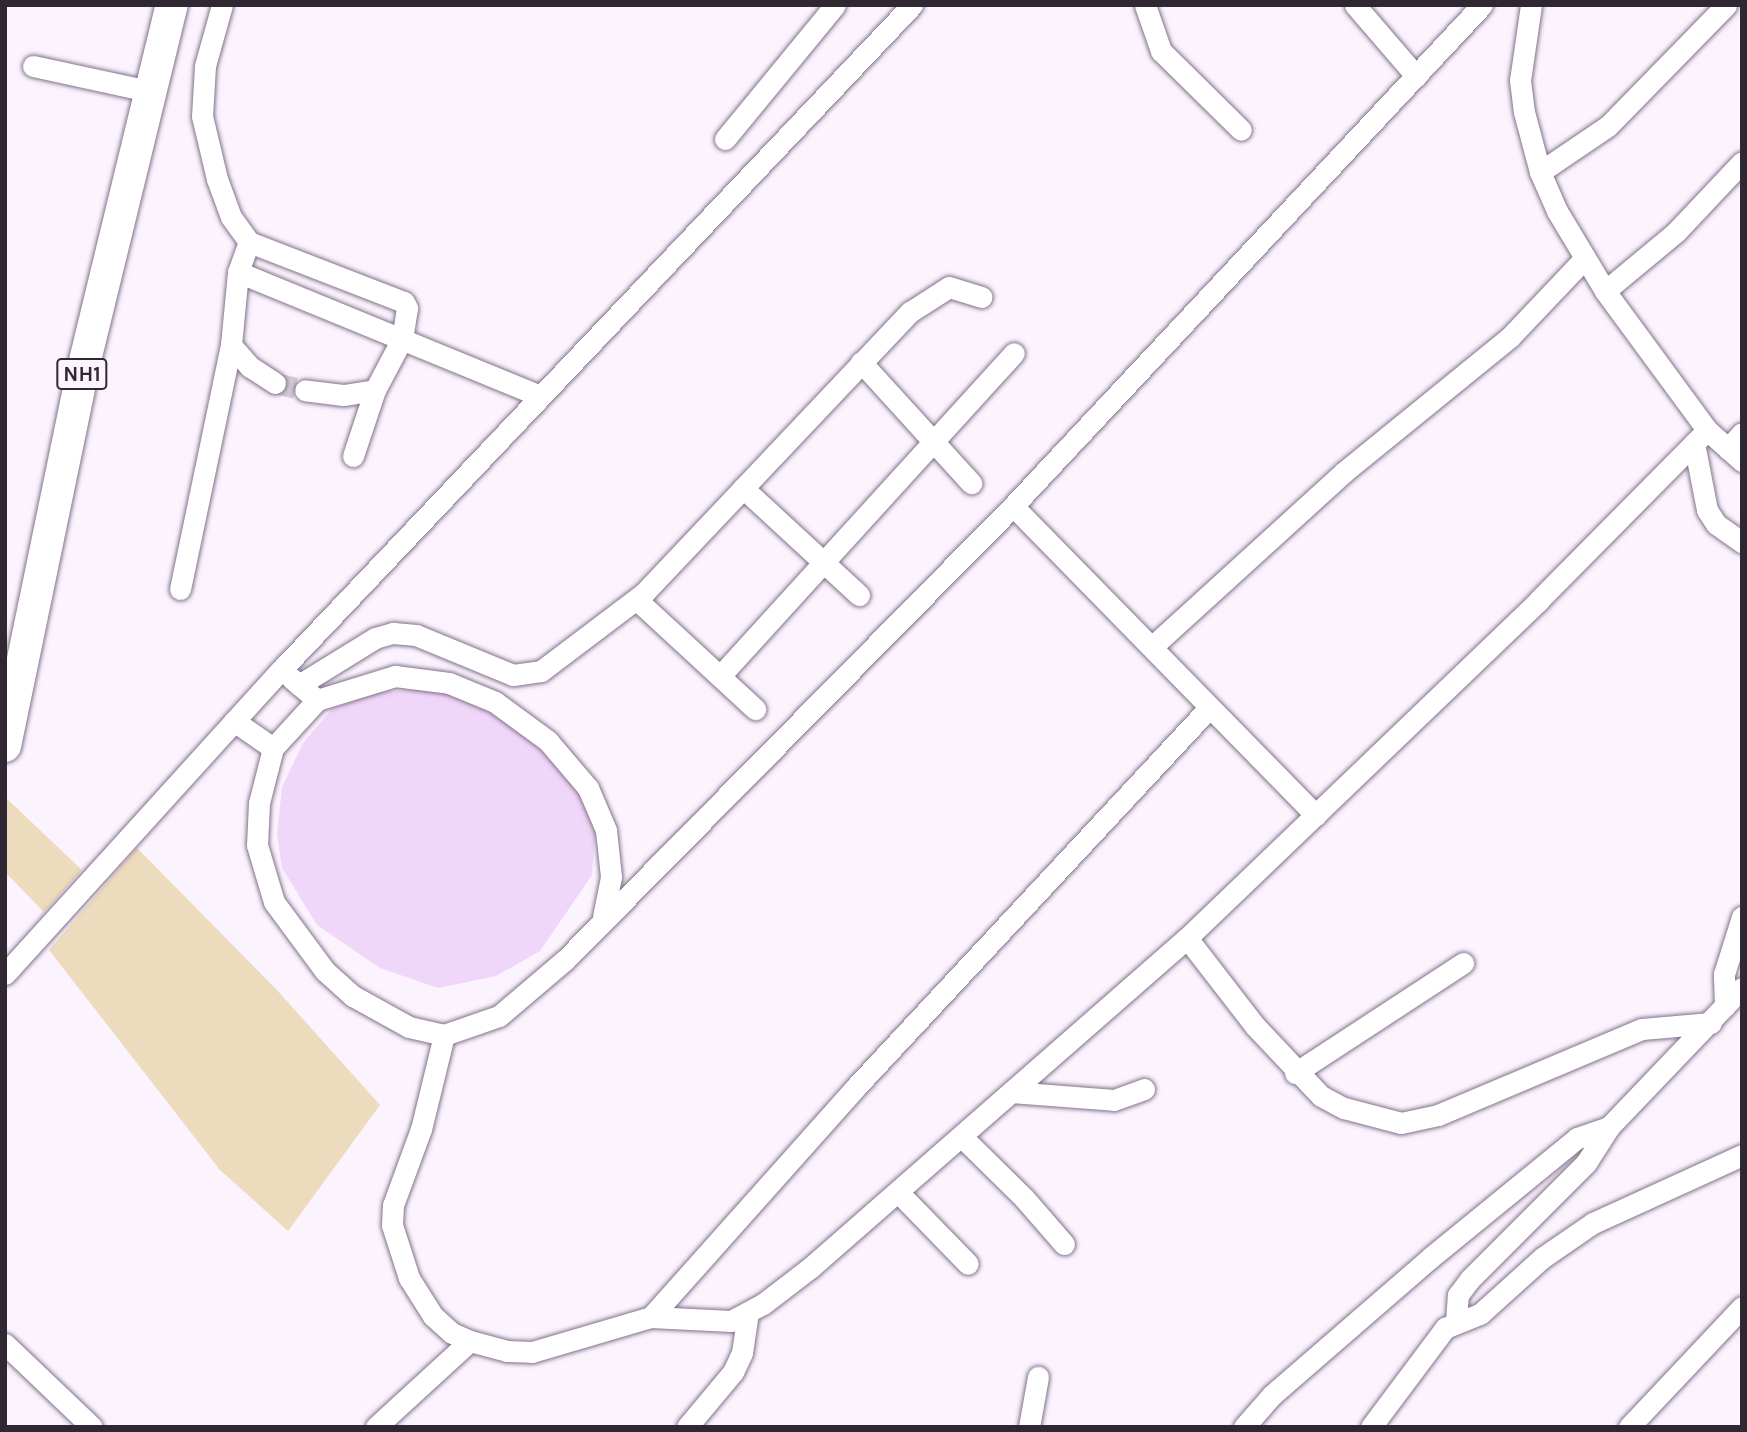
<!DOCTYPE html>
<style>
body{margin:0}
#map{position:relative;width:1747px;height:1432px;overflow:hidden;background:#fbf3fe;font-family:Karla,sans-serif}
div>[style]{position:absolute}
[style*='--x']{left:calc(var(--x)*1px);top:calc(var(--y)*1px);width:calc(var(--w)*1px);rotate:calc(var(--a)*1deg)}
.green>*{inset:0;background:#f0d6f9}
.building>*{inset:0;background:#eddbbd}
.minor-tunnel>*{height:21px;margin-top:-10.5px;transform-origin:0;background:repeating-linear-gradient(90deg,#d2cad5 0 21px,transparent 0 31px)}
.roads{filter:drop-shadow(0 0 2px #83718a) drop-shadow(0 0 2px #83718a)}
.minor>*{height:21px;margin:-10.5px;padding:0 10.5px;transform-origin:10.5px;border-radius:10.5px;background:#fff}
.highway>*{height:32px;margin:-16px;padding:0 16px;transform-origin:16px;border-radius:16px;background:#fff}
span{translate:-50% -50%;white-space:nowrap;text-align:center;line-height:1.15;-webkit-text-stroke:5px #fbf3fe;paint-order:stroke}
.shield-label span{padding:2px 5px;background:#fbf3fe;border:2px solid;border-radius:5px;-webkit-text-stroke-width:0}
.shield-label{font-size:21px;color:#2f2732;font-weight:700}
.frame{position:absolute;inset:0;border:7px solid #2f2732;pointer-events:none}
</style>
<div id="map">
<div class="green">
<div style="clip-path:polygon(441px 688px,482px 705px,563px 763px,596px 824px,592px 875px,540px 951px,496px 976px,438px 988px,380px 968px,317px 925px,282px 868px,277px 834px,282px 787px,303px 743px,332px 709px,370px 693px)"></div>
</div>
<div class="building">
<div style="clip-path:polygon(5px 797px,82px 870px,44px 912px,5px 872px)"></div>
<div style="clip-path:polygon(137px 848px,276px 989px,380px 1105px,288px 1231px,220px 1170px,49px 950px)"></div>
</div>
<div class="minor-tunnel">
<div style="--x:275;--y:383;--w:31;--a:13"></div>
</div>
<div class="roads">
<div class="minor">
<div style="--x:222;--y:5;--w:63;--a:105.6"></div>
<div style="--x:205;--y:66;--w:50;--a:93.4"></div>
<div style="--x:202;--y:116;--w:65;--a:76.6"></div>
<div style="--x:217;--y:179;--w:40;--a:69.8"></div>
<div style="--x:231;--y:217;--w:31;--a:54"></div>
<div style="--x:1145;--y:5;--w:49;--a:70.8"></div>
<div style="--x:1161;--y:51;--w:112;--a:44.6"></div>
<div style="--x:1355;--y:5;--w:94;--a:49.3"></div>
<div style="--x:1531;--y:5;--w:76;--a:98.3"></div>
<div style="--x:1520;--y:80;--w:32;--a:83"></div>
<div style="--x:1524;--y:112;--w:62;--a:75.1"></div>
<div style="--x:1540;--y:172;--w:43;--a:66.4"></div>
<div style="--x:1557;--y:211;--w:93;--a:59"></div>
<div style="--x:1605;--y:291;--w:92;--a:-39.7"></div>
<div style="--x:1676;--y:232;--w:96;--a:-46.7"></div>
<div style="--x:33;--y:66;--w:119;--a:12.2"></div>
<div style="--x:725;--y:139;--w:173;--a:-50.6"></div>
<div style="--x:1540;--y:172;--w:82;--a:-34.1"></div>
<div style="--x:1608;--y:126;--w:169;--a:-45.7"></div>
<div style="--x:238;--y:272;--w:32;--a:-70"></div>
<div style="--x:249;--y:242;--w:166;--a:21.2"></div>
<div style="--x:404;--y:302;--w:7;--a:63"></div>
<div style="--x:407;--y:308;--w:31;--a:99"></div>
<div style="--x:402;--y:339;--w:58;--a:117.9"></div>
<div style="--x:375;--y:390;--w:32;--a:171"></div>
<div style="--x:343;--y:395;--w:38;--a:-173"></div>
<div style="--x:1605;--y:291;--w:172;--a:53.7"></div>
<div style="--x:1707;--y:430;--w:47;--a:41.5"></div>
<div style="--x:861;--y:362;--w:164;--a:47.7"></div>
<div style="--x:275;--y:383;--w:30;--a:-147"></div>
<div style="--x:250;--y:367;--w:29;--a:-131"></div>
<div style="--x:231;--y:345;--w:73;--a:-84.5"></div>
<div style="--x:238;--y:272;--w:326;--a:22.3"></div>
<div style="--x:1694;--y:443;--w:68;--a:79"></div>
<div style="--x:1707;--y:510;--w:17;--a:57"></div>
<div style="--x:1716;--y:524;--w:32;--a:35"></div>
<div style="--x:1728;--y:449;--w:21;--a:-49"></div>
<div style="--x:353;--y:456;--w:70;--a:-71.6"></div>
<div style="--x:743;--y:488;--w:158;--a:42.7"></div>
<div style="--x:1013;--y:506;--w:433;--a:45.6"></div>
<div style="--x:180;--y:589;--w:249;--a:-78.2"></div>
<div style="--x:637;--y:600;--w:161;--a:42.7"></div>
<div style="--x:1154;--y:645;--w:257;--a:-42.3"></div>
<div style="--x:1344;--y:472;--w:214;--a:-39.1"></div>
<div style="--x:1510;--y:337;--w:108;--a:-46.5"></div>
<div style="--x:721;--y:675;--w:435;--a:-47.7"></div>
<div style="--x:291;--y:678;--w:34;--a:40"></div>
<div style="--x:317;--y:700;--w:82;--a:-17.1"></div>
<div style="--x:395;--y:676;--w:54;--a:7.4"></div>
<div style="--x:449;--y:683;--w:50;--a:22.4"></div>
<div style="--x:495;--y:702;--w:66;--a:36.3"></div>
<div style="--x:548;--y:741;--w:62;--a:49.6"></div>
<div style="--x:588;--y:788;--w:46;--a:66.8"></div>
<div style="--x:606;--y:830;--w:47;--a:83.9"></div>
<div style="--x:611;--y:877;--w:41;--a:101.3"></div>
<div style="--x:299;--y:685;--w:89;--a:-31.7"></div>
<div style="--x:375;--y:638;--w:19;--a:-16"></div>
<div style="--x:393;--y:633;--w:23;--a:5"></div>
<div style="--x:416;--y:635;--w:105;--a:22.4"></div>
<div style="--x:513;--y:675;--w:28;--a:-8"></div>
<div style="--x:541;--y:671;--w:129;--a:-37.1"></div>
<div style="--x:644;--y:593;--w:387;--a:-46.6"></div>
<div style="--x:910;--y:312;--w:46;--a:-32.7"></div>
<div style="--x:949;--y:287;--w:34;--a:17"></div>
<div style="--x:234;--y:721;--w:47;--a:34.7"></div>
<div style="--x:273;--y:748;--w:57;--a:104.3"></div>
<div style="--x:259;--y:803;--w:42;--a:92.7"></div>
<div style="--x:257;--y:845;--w:59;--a:73.4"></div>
<div style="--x:274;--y:902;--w:86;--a:53.5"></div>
<div style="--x:325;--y:971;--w:38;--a:42"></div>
<div style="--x:353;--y:996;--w:64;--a:29"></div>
<div style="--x:409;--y:1027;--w:36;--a:13"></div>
<div style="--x:444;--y:1035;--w:58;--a:-19.1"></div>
<div style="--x:499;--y:1016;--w:88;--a:-40.4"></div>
<div style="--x:566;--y:959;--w:636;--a:-45.38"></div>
<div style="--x:1013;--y:506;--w:686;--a:-46.89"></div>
<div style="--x:273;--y:748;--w:65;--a:-47.5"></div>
<div style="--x:1187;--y:938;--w:111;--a:52.3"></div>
<div style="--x:1255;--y:1026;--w:96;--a:46.7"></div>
<div style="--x:1321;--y:1096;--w:26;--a:28"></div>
<div style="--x:1344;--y:1108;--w:59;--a:14.7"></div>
<div style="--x:1401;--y:1123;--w:38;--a:-12"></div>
<div style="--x:1438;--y:1115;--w:221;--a:-22.9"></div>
<div style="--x:1642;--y:1029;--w:69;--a:-5"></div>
<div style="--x:5;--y:974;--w:411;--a:-47.8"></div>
<div style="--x:281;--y:670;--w:917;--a:-46.5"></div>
<div style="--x:1725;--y:1006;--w:32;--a:-92"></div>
<div style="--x:1724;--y:974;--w:60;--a:-72.5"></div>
<div style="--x:444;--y:1035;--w:97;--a:103.7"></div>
<div style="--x:421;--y:1129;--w:81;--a:110.2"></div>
<div style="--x:393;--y:1205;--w:20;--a:93"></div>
<div style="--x:392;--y:1225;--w:56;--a:72.2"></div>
<div style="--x:409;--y:1278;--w:45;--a:57.7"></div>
<div style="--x:433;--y:1316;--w:25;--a:42"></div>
<div style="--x:452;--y:1333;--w:20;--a:24"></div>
<div style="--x:470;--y:1341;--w:38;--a:15"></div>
<div style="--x:507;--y:1351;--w:25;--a:2"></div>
<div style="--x:532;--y:1352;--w:124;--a:-16.4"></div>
<div style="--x:651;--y:1317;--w:80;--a:2.9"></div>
<div style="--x:731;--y:1321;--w:36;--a:-28"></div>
<div style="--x:763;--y:1304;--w:59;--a:-37.5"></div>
<div style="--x:810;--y:1268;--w:501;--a:-41.2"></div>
<div style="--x:1187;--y:938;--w:488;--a:-43.8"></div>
<div style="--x:1539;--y:600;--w:239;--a:-45.3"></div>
<div style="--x:1295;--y:1073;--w:201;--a:-33.2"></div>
<div style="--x:1011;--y:1092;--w:103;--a:4.4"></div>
<div style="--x:1114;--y:1100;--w:32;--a:-20"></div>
<div style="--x:961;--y:1136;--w:88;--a:44.5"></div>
<div style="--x:1024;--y:1198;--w:61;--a:49"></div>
<div style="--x:898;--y:1192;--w:100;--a:45.8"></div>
<div style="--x:651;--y:1317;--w:307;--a:-48.3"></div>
<div style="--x:855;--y:1088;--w:519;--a:-47.03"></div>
<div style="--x:1456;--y:1322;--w:27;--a:-86"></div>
<div style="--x:1458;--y:1295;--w:20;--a:-53"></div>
<div style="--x:1470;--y:1279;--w:164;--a:-45"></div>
<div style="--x:1586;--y:1163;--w:43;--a:-57.4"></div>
<div style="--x:1609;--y:1127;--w:192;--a:-46.3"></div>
<div style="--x:5;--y:1344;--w:120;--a:43.7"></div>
<div style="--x:376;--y:1427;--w:127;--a:-42.5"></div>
<div style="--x:687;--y:1427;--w:72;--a:-50.1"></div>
<div style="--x:733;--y:1372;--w:21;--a:-65"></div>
<div style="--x:742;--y:1353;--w:41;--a:-81.7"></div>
<div style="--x:1029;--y:1427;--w:51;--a:-79.8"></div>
<div style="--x:1244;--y:1427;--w:43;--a:-48.8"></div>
<div style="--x:1272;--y:1395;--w:209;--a:-40.9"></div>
<div style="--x:1430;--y:1258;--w:190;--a:-39.2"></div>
<div style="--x:1577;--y:1138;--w:34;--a:-19"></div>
<div style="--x:1371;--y:1427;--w:124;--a:-53.2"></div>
<div style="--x:1445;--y:1328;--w:38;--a:-22"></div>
<div style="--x:1480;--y:1314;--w:84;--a:-42.1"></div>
<div style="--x:1542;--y:1258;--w:62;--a:-34.5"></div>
<div style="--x:1593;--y:1223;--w:164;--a:-24.5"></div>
<div style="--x:1629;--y:1427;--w:165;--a:-46.7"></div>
</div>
<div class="highway">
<div style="--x:5;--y:746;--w:381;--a:-78.3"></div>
<div style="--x:82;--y:373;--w:379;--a:-76.3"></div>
</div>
</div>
<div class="shield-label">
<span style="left:82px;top:374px">NH1</span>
</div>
<div class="frame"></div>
</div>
